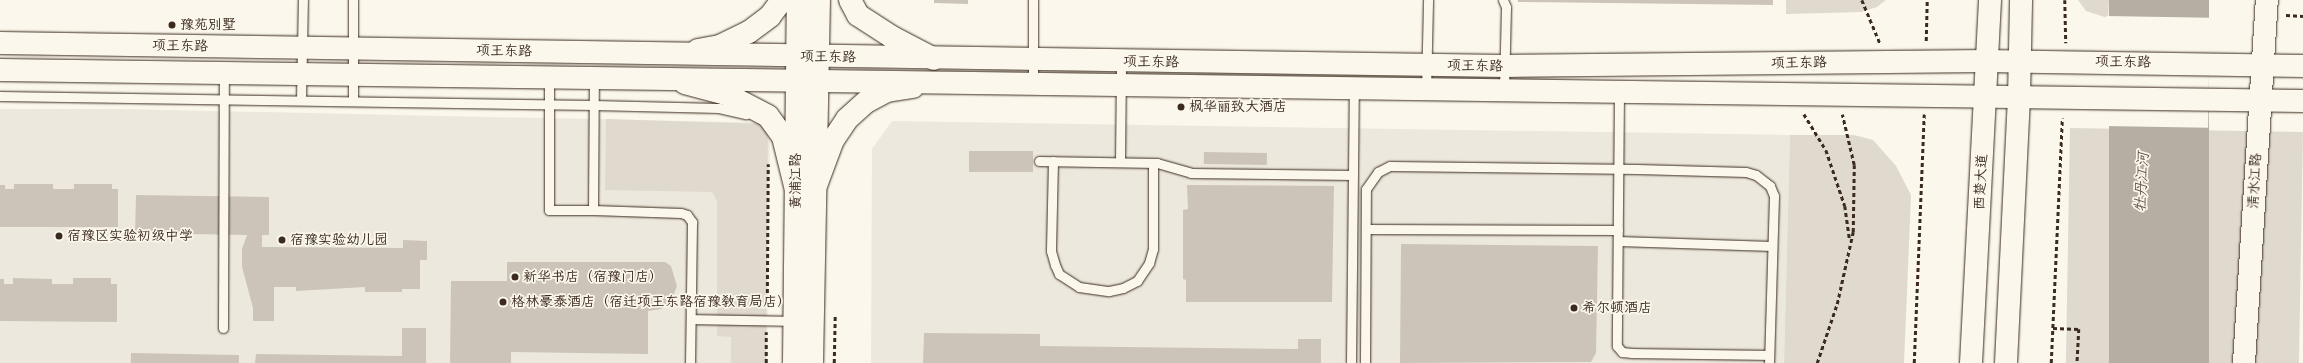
<!DOCTYPE html>
<meta charset="utf-8">
<style>
body{margin:0}
#map{position:relative;width:2303px;height:363px;overflow:hidden;background:#fbf7ec;font-family:Mynerve,"LXGW WenKai TC",sans-serif}
div>[style]{position:absolute}
[style*='--x']{left:calc(var(--x)*1px);top:calc(var(--y)*1px);width:calc(var(--w)*1px);rotate:calc(var(--a)*1deg)}
.built>*{inset:0;background:#ede8dd}
.green>*{inset:0;background:#dfd9ce;transform-origin:0 0}
.water>*{inset:0;background:#b6aea2;transform-origin:0 0}
.pier>*{inset:0;background:#fbf7ec;transform-origin:0 0}
.building>*{inset:0;background:#ccc4b9;transform-origin:0 0}
.path>*{height:2.5px;margin-top:-1.25px;transform-origin:0;background:repeating-linear-gradient(90deg,#3b2a1e 0 4px,transparent 0 7px)}
.roads{filter:drop-shadow(0 0 1px #3b2a1e) drop-shadow(0 0 1px #3b2a1e)}
.service>*{height:9px;margin:-4.5px;padding:0 4.5px;transform-origin:4.5px;border-radius:4.5px;background:#fbf7ec}
.tertiary>*{height:22px;margin:-11px;padding:0 11px;transform-origin:11px;border-radius:11px;background:#fbf7ec}
.secondary>*{height:22px;margin:-11px;padding:0 11px;transform-origin:11px;border-radius:11px;background:#fbf7ec}
.primary>*{height:22px;margin:-11px;padding:0 11px;transform-origin:11px;border-radius:11px;background:#fbf7ec}
.trunk>*{height:22px;margin:-11px;padding:0 11px;transform-origin:11px;border-radius:11px;background:#fbf7ec}
.dots>*{width:11px;height:11px;translate:-50% -50%;box-sizing:border-box;border:2px solid #fbf7ec;border-radius:50%}
span{translate:-50% -50%;white-space:nowrap;text-align:center;line-height:1.15;-webkit-text-stroke:3.5px #fbf7ec;paint-order:stroke}
.poi-label{font-size:14px;color:#3b2a1e}
.left{translate:0 -50%;text-align:left}
.street-label{font-size:14px;color:#3b2a1e}
.water-label{font-size:15px;color:#605246;font-style:italic}
</style>
<div id="map">
<div class="built">
<div style="clip-path:polygon(0 109px,121px 109px,770px 123px,767px 363px,0 363px)"></div>
<div style="clip-path:polygon(892px 121px,1790px 135px,1784px 363px,871px 363px,872px 149px)"></div>
</div>
<div class="green">
<div style="clip-path:polygon(1786px 0,1886px 0,1877px 7px,1861px 12px,1786px 14px)"></div>
<div style="clip-path:polygon(2078px 0,2109px 0,2108px 18px,2086px 11px)"></div>
<div style="clip-path:polygon(606px 119px,768px 124px,766px 363px,731px 363px,731px 337px,717px 336px,717px 201px,712px 192px,605px 190px)"></div>
<div style="left:2070px;top:128px;width:233px;height:235px;rotate:1deg"></div>
<div style="clip-path:polygon(1790px 135px,1854px 135px,1873px 140px,1896px 166px,1911px 195px,1904px 363px,1784px 363px)"></div>
</div>
<div class="water">
<div style="left:2109px;top:0;width:100px;height:363px"></div>
</div>
<div class="pier">
<div style="left:2106px;top:16px;width:104px;height:110px;rotate:1deg"></div>
</div>
<div class="building">
<div style="clip-path:polygon(934px 0,968px 0,968px 4px,934px 3px)"></div>
<div style="clip-path:polygon(1518px 0,1773px 0,1773px 5px,1518px 2px)"></div>
<div style="left:969px;top:151px;width:64px;height:21px"></div>
<div style="left:1204px;top:152px;width:63px;height:12px;rotate:1deg"></div>
<div style="clip-path:polygon(14px 184px,53px 184px,53px 189px,74px 189px,74px 184px,112px 184px,112px 189px,118px 189px,118px 227px,0 227px,0 185px,5px 185px,5px 189px,14px 189px)"></div>
<div style="clip-path:polygon(1187px 185px,1334px 186px,1332px 302px,1186px 302px,1186px 280px,1183px 279px,1183px 210px,1188px 209px)"></div>
<div style="clip-path:polygon(136px 195px,269px 197px,269px 235px,262px 235px,262px 247px,403px 248px,403px 240px,427px 241px,427px 260px,420px 260px,420px 289px,402px 289px,402px 292px,365px 292px,365px 287px,296px 291px,296px 287px,274px 287px,274px 321px,253px 321px,253px 308px,242px 267px,242px 249px,247px 235px,135px 233px)"></div>
<div style="clip-path:polygon(1401px 244px,1598px 246px,1596px 353px,1591px 362px,1400px 363px)"></div>
<div style="clip-path:polygon(507px 262px,665px 262px,671px 266px,677px 286px,672px 299px,661px 309px,648px 311px,648px 354px,511px 352px,511px 363px,450px 363px,451px 281px,507px 281px)"></div>
<div style="clip-path:polygon(13px 278px,52px 279px,52px 284px,73px 284px,73px 278px,111px 278px,111px 284px,117px 284px,117px 322px,0 321px,0 279px,4px 279px,4px 284px,13px 284px)"></div>
<div style="clip-path:polygon(402px 328px,426px 328px,426px 363px,255px 363px,256px 354px,402px 356px)"></div>
<div style="clip-path:polygon(924px 333px,1040px 334px,1040px 346px,1298px 349px,1298px 339px,1321px 339px,1321px 363px,923px 363px)"></div>
<div style="left:131px;top:353px;width:108px;height:10px;rotate:1deg"></div>
</div>
<div class="path">
<div style="--x:1862;--y:0;--w:47;--a:67.3"></div>
<div style="--x:2065;--y:0;--w:43;--a:88.7"></div>
<div style="--x:2286;--y:15;--w:17;--a:3"></div>
<div style="--x:1926;--y:41;--w:41;--a:-88.6"></div>
<div style="--x:1804;--y:114;--w:42;--a:58.6"></div>
<div style="--x:1826;--y:150;--w:59;--a:71.3"></div>
<div style="--x:1845;--y:206;--w:34;--a:82"></div>
<div style="--x:767;--y:307;--w:143;--a:-89.6"></div>
<div style="--x:2053;--y:328;--w:26;--a:2"></div>
<div style="--x:2079;--y:329;--w:34;--a:93"></div>
<div style="--x:766;--y:363;--w:31;--a:-90"></div>
<div style="--x:834;--y:363;--w:47;--a:-88.8"></div>
<div style="--x:1817;--y:363;--w:62;--a:-71.3"></div>
<div style="--x:1837;--y:304;--w:74;--a:-77.5"></div>
<div style="--x:1853;--y:232;--w:67;--a:-89.1"></div>
<div style="--x:1854;--y:165;--w:52;--a:-103.2"></div>
<div style="--x:1914;--y:363;--w:249;--a:-87.7"></div>
<div style="--x:2051;--y:363;--w:245;--a:-87.4"></div>
</div>
<div class="roads">
<div class="service">
<div style="--x:353;--y:0;--w:101;--a:90"></div>
<div style="--x:1033;--y:0;--w:84;--a:90"></div>
<div style="--x:1503;--y:0;--w:8;--a:67"></div>
<div style="--x:1506;--y:7;--w:83;--a:91.4"></div>
<div style="--x:549;--y:78;--w:132;--a:90"></div>
<div style="--x:549;--y:210;--w:44;--a:0"></div>
<div style="--x:593;--y:210;--w:131;--a:-89.6"></div>
<div style="--x:1426;--y:90;--w:90;--a:-88.7"></div>
<div style="--x:1619;--y:92;--w:254;--a:90.5"></div>
<div style="--x:1617;--y:346;--w:8;--a:50"></div>
<div style="--x:1622;--y:352;--w:10;--a:6"></div>
<div style="--x:1632;--y:353;--w:137;--a:0.8"></div>
<div style="--x:0;--y:96;--w:594;--a:0.87"></div>
<div style="--x:594;--y:105;--w:125;--a:1.4"></div>
<div style="--x:719;--y:108;--w:28;--a:13"></div>
<div style="--x:301;--y:100;--w:100;--a:-88.9"></div>
<div style="--x:1039;--y:161;--w:118;--a:1"></div>
<div style="--x:1157;--y:163;--w:35;--a:16"></div>
<div style="--x:1191;--y:173;--w:162;--a:0.7"></div>
<div style="--x:1053;--y:161;--w:90;--a:91.3"></div>
<div style="--x:1051;--y:251;--w:15;--a:74"></div>
<div style="--x:1055;--y:265;--w:10;--a:66"></div>
<div style="--x:1059;--y:274;--w:24;--a:33"></div>
<div style="--x:1079;--y:287;--w:30;--a:8"></div>
<div style="--x:1109;--y:291;--w:14;--a:-12"></div>
<div style="--x:1123;--y:288;--w:16;--a:-27"></div>
<div style="--x:1137;--y:281;--w:22;--a:-56"></div>
<div style="--x:1149;--y:263;--w:15;--a:-74"></div>
<div style="--x:1153;--y:249;--w:86;--a:-90"></div>
<div style="--x:1120;--y:162;--w:101;--a:-89.4"></div>
<div style="--x:593;--y:210;--w:88;--a:2"></div>
<div style="--x:681;--y:213;--w:6;--a:18"></div>
<div style="--x:687;--y:215;--w:9;--a:54"></div>
<div style="--x:692;--y:222;--w:141;--a:90.8"></div>
<div style="--x:1366;--y:229;--w:252;--a:0.2"></div>
<div style="--x:1618;--y:241;--w:154;--a:1.9"></div>
<div style="--x:691;--y:319;--w:104;--a:1.1"></div>
<div style="--x:223;--y:328;--w:255;--a:-89.8"></div>
<div style="--x:1351;--y:363;--w:274;--a:-89.4"></div>
<div style="--x:1365;--y:363;--w:174;--a:-89.7"></div>
<div style="--x:1366;--y:189;--w:21;--a:-55"></div>
<div style="--x:1378;--y:172;--w:13;--a:-27"></div>
<div style="--x:1390;--y:166;--w:247;--a:0.7"></div>
<div style="--x:1637;--y:169;--w:109;--a:1.6"></div>
<div style="--x:1746;--y:172;--w:10;--a:17"></div>
<div style="--x:1756;--y:175;--w:18;--a:38"></div>
<div style="--x:1770;--y:186;--w:11;--a:68"></div>
<div style="--x:1774;--y:196;--w:167;--a:91.7"></div>
</div>
<div class="tertiary">
<div style="--x:794;--y:363;--w:363;--a:-89.4"></div>
<div style="--x:812;--y:363;--w:363;--a:-88.9"></div>
<div style="--x:2244;--y:363;--w:364;--a:-86.4"></div>
</div>
<div class="secondary">
<div style="--x:850;--y:0;--w:17;--a:62"></div>
<div style="--x:858;--y:15;--w:40;--a:32.9"></div>
<div style="--x:892;--y:37;--w:47;--a:27.6"></div>
<div style="--x:698;--y:50;--w:22;--a:-10"></div>
<div style="--x:720;--y:46;--w:32;--a:-26"></div>
<div style="--x:749;--y:32;--w:26;--a:-37"></div>
<div style="--x:770;--y:16;--w:20;--a:-53"></div>
<div style="--x:685;--y:83;--w:42;--a:15"></div>
<div style="--x:726;--y:94;--w:47;--a:27.6"></div>
<div style="--x:768;--y:116;--w:26;--a:54"></div>
<div style="--x:783;--y:137;--w:55;--a:76.2"></div>
<div style="--x:814;--y:191;--w:54;--a:-69.6"></div>
<div style="--x:833;--y:140;--w:25;--a:-56"></div>
<div style="--x:847;--y:119;--w:25;--a:-42"></div>
<div style="--x:866;--y:102;--w:24;--a:-28"></div>
<div style="--x:887;--y:91;--w:26;--a:-9"></div>
</div>
<div class="primary">
<div style="--x:0;--y:43;--w:1505;--a:0.88"></div>
<div style="--x:1505;--y:66;--w:482;--a:-0.6"></div>
<div style="--x:1987;--y:61;--w:316;--a:0.9"></div>
<div style="--x:0;--y:70;--w:2303;--a:0.77"></div>
</div>
<div class="trunk">
<div style="--x:1971;--y:363;--w:363;--a:-87"></div>
<div style="--x:2006;--y:363;--w:265;--a:-87.2"></div>
<div style="--x:2019;--y:98;--w:98;--a:-88.8"></div>
</div>
</div>
<div class="dots">
<div style="left:172px;top:25px;background:#3b2a1e"></div>
<div style="left:1181px;top:107px;background:#3b2a1e"></div>
<div style="left:59px;top:236px;background:#3b2a1e"></div>
<div style="left:282px;top:240px;background:#3b2a1e"></div>
<div style="left:515px;top:277px;background:#3b2a1e"></div>
<div style="left:503px;top:302px;background:#3b2a1e"></div>
<div style="left:1574px;top:308px;background:#3b2a1e"></div>
</div>
<div class="poi-label">
<span class="left" style="left:180px;top:25px">豫苑别墅</span>
<span class="left" style="left:1189px;top:107px">枫华丽致大酒店</span>
<span class="left" style="left:67px;top:236px">宿豫区实验初级中学</span>
<span class="left" style="left:290px;top:240px">宿豫实验幼儿园</span>
<span class="left" style="left:523px;top:277px">新华书店（宿豫门店）</span>
<span class="left" style="left:511px;top:302px">格林豪泰酒店（宿迁项王东路宿豫教育局店）</span>
<span class="left" style="left:1582px;top:308px">希尔顿酒店</span>
</div>
<div class="street-label">
<span style="left:180px;top:46px;rotate:1deg">项王东路</span>
<span style="left:504px;top:51px;rotate:1deg">项王东路</span>
<span style="left:828px;top:57px;rotate:1deg">项王东路</span>
<span style="left:1151px;top:62px;rotate:1deg">项王东路</span>
<span style="left:2123px;top:62px;rotate:1deg">项王东路</span>
<span style="left:1799px;top:63px;rotate:-1deg">项王东路</span>
<span style="left:1475px;top:66px;rotate:1deg">项王东路</span>
<span style="left:796px;top:181px;rotate:-90deg">黄浦江路</span>
<span style="left:2255px;top:181px;rotate:-87deg">清水江路</span>
<span style="left:1981px;top:182px;rotate:-87deg">西楚大道</span>
</div>
<div class="water-label">
<span style="left:2143px;top:182px;rotate:-87deg">牡丹江河</span>
</div>
</div>
